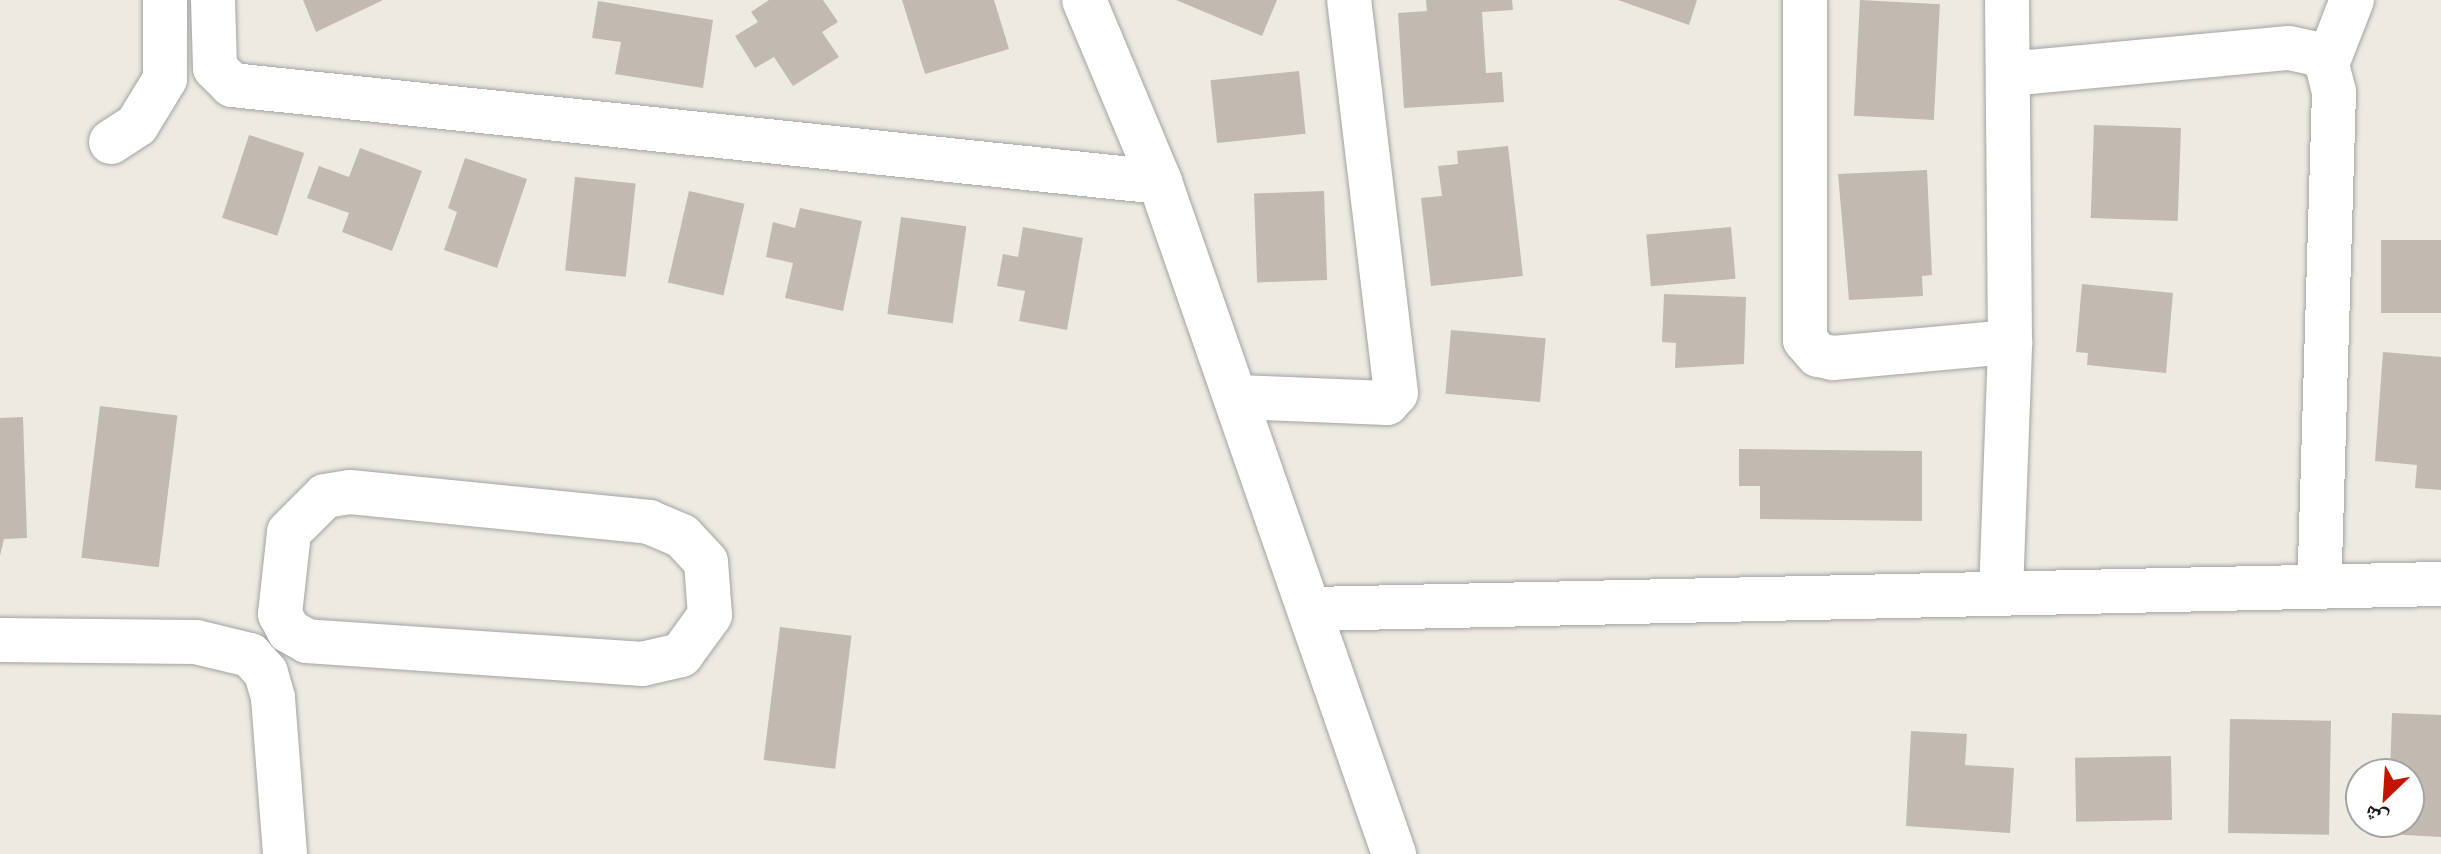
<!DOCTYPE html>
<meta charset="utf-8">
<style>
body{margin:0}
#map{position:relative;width:2441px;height:854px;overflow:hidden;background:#edeae1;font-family:"Exo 2","Noto Naskh Arabic",sans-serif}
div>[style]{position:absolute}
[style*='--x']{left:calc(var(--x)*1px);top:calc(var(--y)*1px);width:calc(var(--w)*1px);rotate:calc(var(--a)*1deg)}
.building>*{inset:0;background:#c2bab1;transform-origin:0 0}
.roads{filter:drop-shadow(0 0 2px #a3a3a3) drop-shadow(0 0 2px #a3a3a3)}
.minor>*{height:44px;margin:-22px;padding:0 22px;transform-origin:22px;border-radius:22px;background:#fff}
span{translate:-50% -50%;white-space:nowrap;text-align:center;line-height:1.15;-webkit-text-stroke:6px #fff;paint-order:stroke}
.north{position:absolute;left:2345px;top:758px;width:80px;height:80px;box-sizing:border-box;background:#fff;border:2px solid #a4a4a4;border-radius:50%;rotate:205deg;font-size:22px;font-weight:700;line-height:32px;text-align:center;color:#1c1c1c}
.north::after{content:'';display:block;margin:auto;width:28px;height:36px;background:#c41503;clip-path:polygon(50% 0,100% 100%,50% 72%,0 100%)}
</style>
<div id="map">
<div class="building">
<div style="clip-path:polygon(303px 0,383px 0,316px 32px)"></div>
<div style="clip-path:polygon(769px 0,823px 0,838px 22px,822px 32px,839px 57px,793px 86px,774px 57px,755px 68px,735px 36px,758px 22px,751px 12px)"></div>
<div style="clip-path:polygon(902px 0,994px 0,1009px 49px,925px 74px)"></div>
<div style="clip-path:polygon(1176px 0,1277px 0,1262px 36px)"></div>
<div style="clip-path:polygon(1426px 0,1512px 0,1513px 10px,1482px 12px,1486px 73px,1502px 72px,1504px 102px,1404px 108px,1398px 13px,1427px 11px)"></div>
<div style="clip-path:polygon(1618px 0,1697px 0,1689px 25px)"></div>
<div style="left:1860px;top:0;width:80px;height:116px;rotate:3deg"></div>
<div style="clip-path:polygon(598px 1px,713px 20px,703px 88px,615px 74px,621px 42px,592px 38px)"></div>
<div style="left:1299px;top:71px;width:63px;height:89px;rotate:84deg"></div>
<div style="left:2094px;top:125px;width:87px;height:93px;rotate:2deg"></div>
<div style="left:249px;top:135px;width:58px;height:87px;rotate:18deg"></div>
<div style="clip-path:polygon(1508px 146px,1523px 276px,1431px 286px,1421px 198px,1442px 196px,1438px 166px,1458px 164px,1457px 151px)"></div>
<div style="clip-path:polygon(360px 148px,422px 171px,392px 251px,342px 232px,349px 213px,307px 198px,319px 166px,349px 177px)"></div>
<div style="clip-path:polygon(465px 158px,527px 179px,497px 268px,444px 250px,457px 212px,448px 208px)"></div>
<div style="clip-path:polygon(1927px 170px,1932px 275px,1922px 276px,1923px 296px,1849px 300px,1838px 174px)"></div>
<div style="left:575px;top:177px;width:61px;height:94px;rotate:6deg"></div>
<div style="left:689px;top:191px;width:57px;height:94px;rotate:13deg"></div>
<div style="left:1324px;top:191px;width:89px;height:70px;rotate:88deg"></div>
<div style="clip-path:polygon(800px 208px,862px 221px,843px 311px,785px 298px,793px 263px,766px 257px,773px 222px,795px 228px)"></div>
<div style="left:901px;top:217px;width:66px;height:98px;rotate:8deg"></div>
<div style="clip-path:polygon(1023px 227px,1083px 238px,1067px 330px,1019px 321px,1025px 291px,997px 286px,1003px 254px,1018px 257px)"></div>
<div style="left:1731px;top:227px;width:52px;height:85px;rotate:85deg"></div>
<div style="left:2441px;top:240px;width:73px;height:60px;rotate:90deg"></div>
<div style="clip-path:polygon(2082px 284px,2173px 293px,2166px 373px,2087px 365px,2088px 353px,2076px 352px)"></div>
<div style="clip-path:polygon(1664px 294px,1746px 297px,1744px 364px,1675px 368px,1676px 343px,1662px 342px)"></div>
<div style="left:1451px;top:330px;width:95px;height:64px;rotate:5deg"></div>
<div style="clip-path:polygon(2383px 352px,2441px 357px,2441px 490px,2415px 488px,2417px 465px,2375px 461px)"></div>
<div style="left:100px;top:406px;width:78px;height:153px;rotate:7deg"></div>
<div style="clip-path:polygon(23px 417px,27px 538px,4px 539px,0 556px,0 418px)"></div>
<div style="clip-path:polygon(1739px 449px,1922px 451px,1922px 521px,1760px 519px,1760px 486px,1739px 486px)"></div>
<div style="left:780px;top:627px;width:72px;height:134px;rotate:7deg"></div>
<div style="clip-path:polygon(2392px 713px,2441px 715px,2441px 837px,2388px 834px,2388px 822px,2409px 822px,2409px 774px,2390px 774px)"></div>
<div style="left:2230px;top:719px;width:101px;height:114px;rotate:1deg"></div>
<div style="clip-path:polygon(1911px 731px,1967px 734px,1965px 765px,2014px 768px,2010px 833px,1906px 826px)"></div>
<div style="left:2171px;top:756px;width:64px;height:96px;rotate:89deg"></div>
</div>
<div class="roads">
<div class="minor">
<div style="--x:213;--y:0;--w:68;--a:88.3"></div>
<div style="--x:215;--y:68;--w:24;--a:45"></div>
<div style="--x:232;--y:85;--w:933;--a:5.97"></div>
<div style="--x:1084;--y:0;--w:197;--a:67.3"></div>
<div style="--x:1160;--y:182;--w:712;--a:70.8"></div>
<div style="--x:1805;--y:0;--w:340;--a:90"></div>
<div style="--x:1805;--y:340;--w:20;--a:49"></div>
<div style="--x:1818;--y:355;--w:15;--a:11"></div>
<div style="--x:1833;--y:358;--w:178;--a:-5.2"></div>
<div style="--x:2327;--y:64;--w:69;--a:-68.7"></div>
<div style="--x:2008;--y:74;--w:282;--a:-5.3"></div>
<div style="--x:2289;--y:48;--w:29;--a:12"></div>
<div style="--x:2317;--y:54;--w:14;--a:45"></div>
<div style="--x:2327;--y:64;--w:29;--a:76"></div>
<div style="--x:2334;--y:92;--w:492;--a:91.7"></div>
<div style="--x:111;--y:142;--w:31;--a:-33"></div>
<div style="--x:137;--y:125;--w:54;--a:-58.7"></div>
<div style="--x:165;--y:79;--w:79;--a:-90"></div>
<div style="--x:1238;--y:397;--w:149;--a:2.3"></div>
<div style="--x:1387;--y:403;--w:13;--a:-48"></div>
<div style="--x:1396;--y:393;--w:396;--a:-96.8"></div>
<div style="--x:350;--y:492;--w:301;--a:5.7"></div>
<div style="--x:649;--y:522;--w:36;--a:23"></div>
<div style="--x:682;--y:536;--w:35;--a:47"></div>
<div style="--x:706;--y:562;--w:53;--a:85.7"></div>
<div style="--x:710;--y:615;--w:49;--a:125.9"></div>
<div style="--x:681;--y:655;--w:39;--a:167"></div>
<div style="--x:643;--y:664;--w:337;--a:-176.1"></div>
<div style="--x:307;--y:641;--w:21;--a:-151"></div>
<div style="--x:289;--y:631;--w:19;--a:-118"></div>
<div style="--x:280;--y:614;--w:82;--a:-83.7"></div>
<div style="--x:289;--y:532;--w:51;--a:-45"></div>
<div style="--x:325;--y:496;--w:25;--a:-9"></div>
<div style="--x:2001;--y:593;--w:251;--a:-87.9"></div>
<div style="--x:2010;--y:342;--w:342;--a:-90.5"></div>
<div style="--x:1312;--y:609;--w:1129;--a:-1.27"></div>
<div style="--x:0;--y:640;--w:196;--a:0.6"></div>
<div style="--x:196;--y:642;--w:56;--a:13.5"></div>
<div style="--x:250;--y:655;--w:24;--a:48"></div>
<div style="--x:266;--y:673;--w:26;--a:74"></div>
<div style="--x:273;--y:698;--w:156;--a:85.6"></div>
</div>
</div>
<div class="north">ش</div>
</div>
